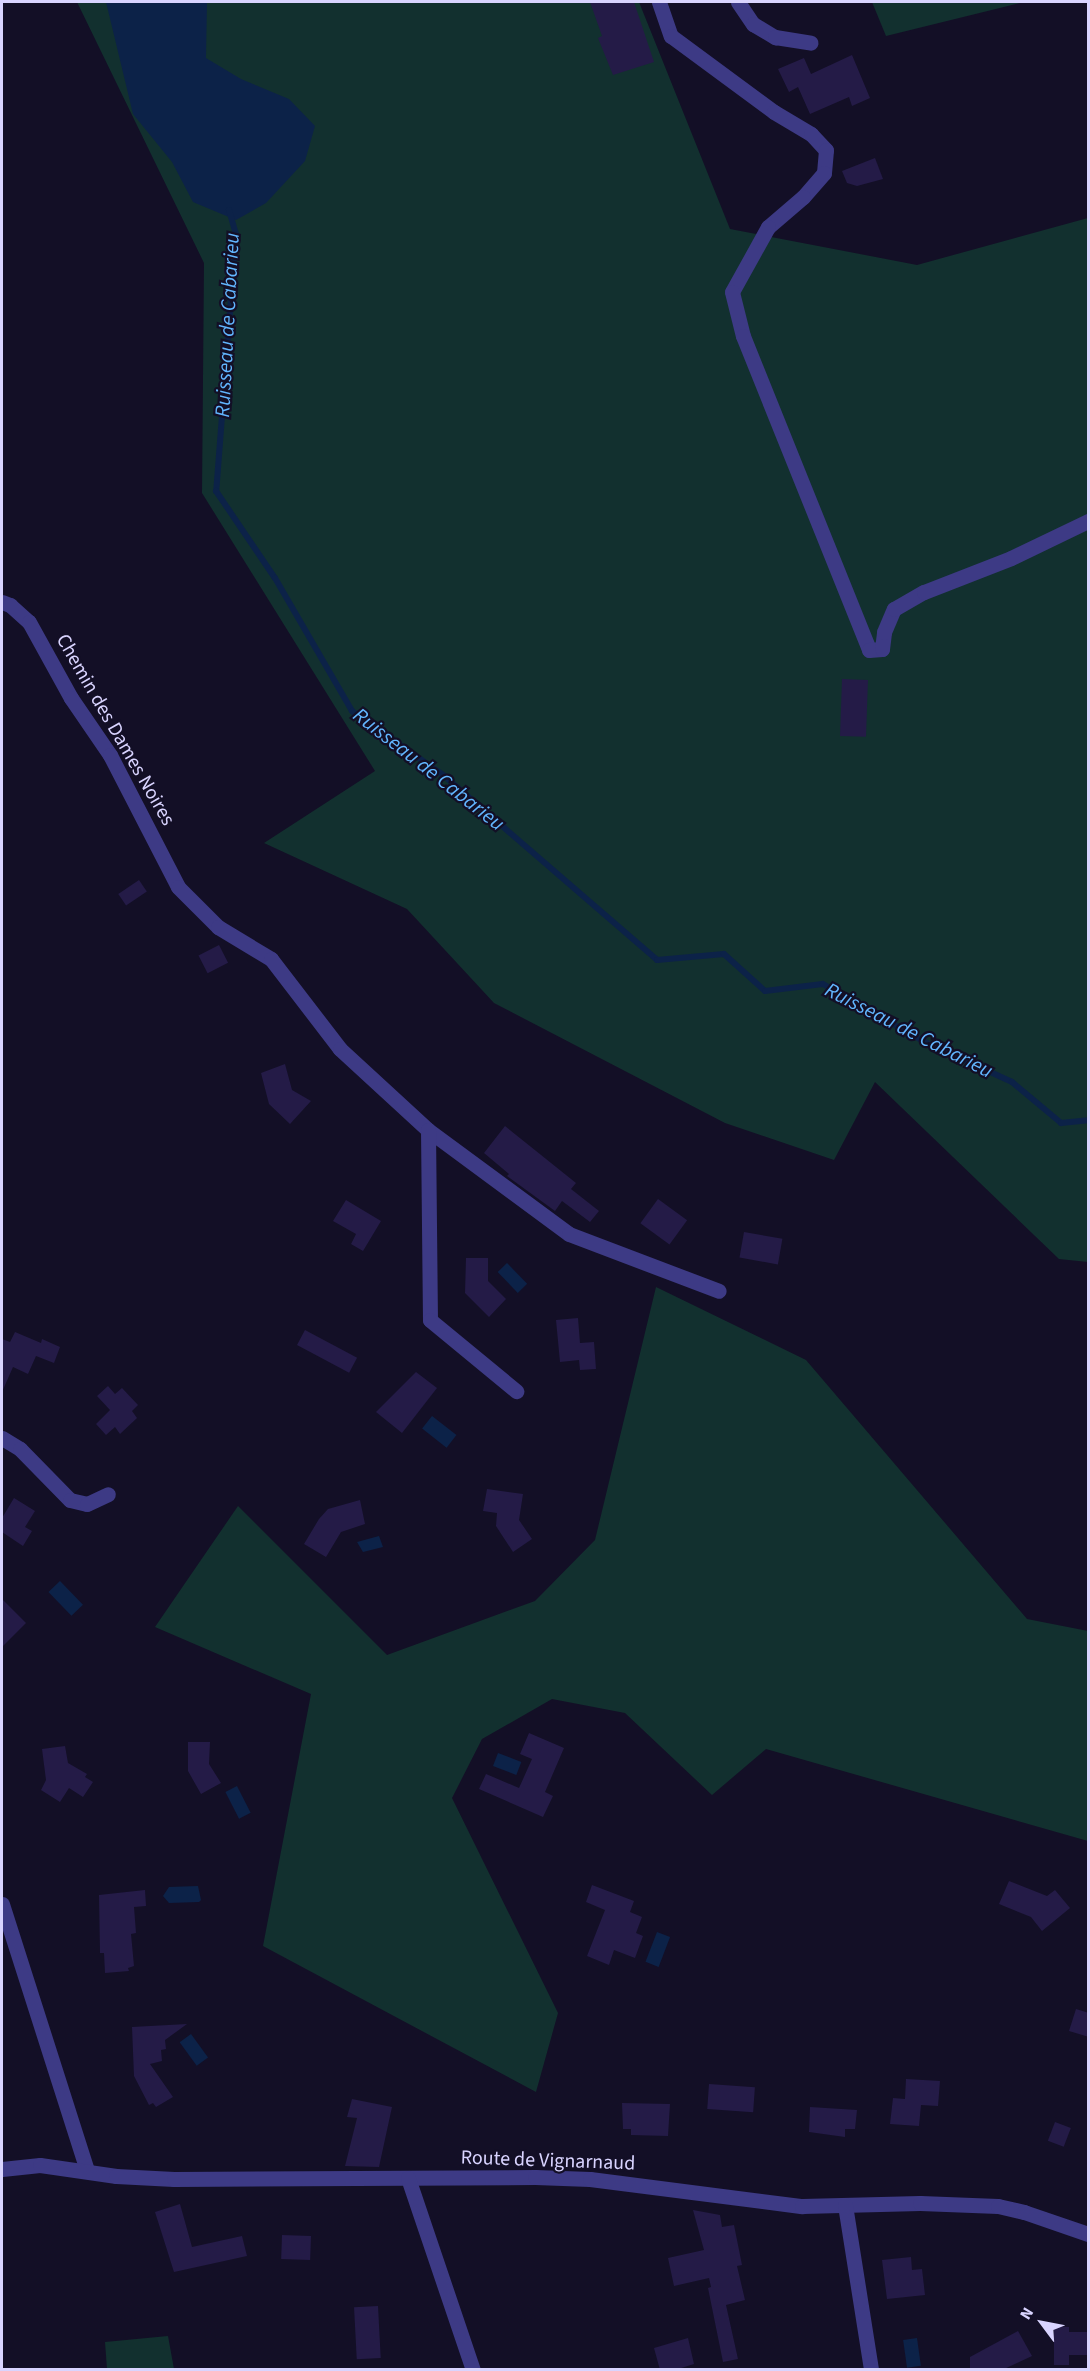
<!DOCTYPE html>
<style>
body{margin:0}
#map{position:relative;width:1090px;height:2371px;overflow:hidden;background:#130f26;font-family:"Source Sans 3",sans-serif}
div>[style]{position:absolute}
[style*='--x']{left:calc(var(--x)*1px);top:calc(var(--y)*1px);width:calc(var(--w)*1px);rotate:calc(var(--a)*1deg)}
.green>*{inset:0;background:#12302f}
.water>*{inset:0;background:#0c2248;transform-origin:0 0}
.stream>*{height:6px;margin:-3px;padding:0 3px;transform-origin:3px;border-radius:3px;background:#0c2248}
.building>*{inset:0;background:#241b47;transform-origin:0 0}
.minor>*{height:15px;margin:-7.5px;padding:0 7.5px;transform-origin:7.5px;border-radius:7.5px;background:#3d3a85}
span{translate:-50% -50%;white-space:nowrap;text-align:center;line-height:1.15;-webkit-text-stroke:4.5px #130f26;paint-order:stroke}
.street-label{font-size:20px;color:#d9d4ff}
.water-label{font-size:21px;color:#62b6ff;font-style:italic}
.frame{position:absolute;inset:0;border:3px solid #d9d4ff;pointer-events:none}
.north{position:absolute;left:1012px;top:2293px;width:60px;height:60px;-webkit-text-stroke:4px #130f26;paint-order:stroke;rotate:302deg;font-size:16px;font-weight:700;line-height:24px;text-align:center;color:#d9d4ff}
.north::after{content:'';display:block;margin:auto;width:21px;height:27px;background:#d9d4ff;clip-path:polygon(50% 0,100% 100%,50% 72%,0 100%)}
</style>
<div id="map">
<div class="green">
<div style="clip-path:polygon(77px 2px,639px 2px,730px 229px,917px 265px,1088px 218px,1088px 1262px,1059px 1259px,875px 1082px,834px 1160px,725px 1123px,494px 1003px,407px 909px,264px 843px,375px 771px,202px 493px,204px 263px)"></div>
<div style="clip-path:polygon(872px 2px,1024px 2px,886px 36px)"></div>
<div style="clip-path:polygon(656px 1287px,806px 1360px,1027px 1619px,1088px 1631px,1088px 1841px,766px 1749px,712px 1795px,625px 1713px,552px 1699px,482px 1739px,452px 1798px,558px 2013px,536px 2092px,263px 1946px,311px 1694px,155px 1627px,238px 1506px,387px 1655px,535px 1601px,595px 1540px)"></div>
<div style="clip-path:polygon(168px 2336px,174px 2369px,107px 2369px,105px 2342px)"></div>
</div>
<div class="water">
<div style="clip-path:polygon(106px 2px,207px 2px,206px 58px,241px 79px,289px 99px,315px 126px,305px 161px,266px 203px,236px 220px,193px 202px,172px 162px,133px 114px)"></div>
<div style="left:507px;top:1263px;width:29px;height:13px;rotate:46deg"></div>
<div style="left:432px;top:1416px;width:31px;height:16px;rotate:38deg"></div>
<div style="clip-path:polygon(379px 1536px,383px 1547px,363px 1552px,357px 1542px)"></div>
<div style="left:60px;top:1581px;width:33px;height:16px;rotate:46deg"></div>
<div style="left:498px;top:1753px;width:25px;height:14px;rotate:21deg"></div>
<div style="left:237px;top:1786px;width:30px;height:13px;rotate:63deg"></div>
<div style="clip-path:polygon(198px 1886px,201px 1900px,199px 1902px,169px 1903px,163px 1896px,169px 1887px)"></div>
<div style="left:657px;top:1932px;width:14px;height:32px;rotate:21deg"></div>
<div style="left:191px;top:2034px;width:29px;height:14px;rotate:54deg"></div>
<div style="left:917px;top:2338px;width:28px;height:14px;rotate:82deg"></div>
</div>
<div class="stream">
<div style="--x:229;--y:210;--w:25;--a:74"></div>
<div style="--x:236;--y:234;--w:258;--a:94.4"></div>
<div style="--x:216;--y:491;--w:105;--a:55.9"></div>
<div style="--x:275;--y:578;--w:154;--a:59.9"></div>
<div style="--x:352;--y:711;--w:111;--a:35.1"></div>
<div style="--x:443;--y:775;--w:283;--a:40.8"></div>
<div style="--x:657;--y:960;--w:67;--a:-5.1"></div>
<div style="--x:724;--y:954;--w:55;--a:42.1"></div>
<div style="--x:765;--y:991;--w:58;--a:-6.9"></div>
<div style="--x:823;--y:984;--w:115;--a:29.7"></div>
<div style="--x:923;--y:1041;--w:98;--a:24.7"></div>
<div style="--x:1012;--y:1082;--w:64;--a:39.9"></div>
<div style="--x:1061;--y:1123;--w:27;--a:-6"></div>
</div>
<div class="building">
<div style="clip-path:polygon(590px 2px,634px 2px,654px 62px,613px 75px,598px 38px,602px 36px)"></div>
<div style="clip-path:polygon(852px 55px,870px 98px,852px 106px,849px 97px,810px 114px,798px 87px,789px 92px,778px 69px,804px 58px,811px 74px)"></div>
<div style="clip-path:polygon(875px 158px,883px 179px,857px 186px,847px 183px,842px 171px)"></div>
<div style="left:842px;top:679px;width:26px;height:57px;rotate:2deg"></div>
<div style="left:139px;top:880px;width:14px;height:25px;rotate:56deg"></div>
<div style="left:219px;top:945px;width:20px;height:23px;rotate:63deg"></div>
<div style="clip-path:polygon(285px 1064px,292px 1090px,311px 1101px,290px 1124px,269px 1104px,261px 1073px)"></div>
<div style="clip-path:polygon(505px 1126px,576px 1183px,571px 1189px,599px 1211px,590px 1222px,562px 1201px,555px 1211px,507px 1176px,509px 1174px,484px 1153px)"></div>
<div style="left:658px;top:1199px;width:36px;height:30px;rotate:36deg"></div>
<div style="clip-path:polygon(346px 1200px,381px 1221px,363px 1251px,351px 1244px,356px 1234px,333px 1221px)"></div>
<div style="left:744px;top:1232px;width:39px;height:26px;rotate:10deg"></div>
<div style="clip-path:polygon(466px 1258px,488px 1258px,488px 1281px,506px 1299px,489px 1317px,465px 1293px)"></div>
<div style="clip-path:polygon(578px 1318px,580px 1343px,594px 1342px,596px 1369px,580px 1370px,579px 1360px,560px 1362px,556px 1320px)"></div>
<div style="left:305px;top:1330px;width:59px;height:17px;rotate:28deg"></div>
<div style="clip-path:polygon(15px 1332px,41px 1343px,42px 1339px,60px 1347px,54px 1363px,36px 1356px,28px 1374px,13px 1367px,2px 1392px,2px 1339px,10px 1342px)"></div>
<div style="clip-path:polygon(416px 1372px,437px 1388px,402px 1433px,376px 1412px)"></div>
<div style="clip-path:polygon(108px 1386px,115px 1394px,122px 1388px,138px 1405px,132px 1411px,137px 1418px,120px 1434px,115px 1427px,106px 1435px,96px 1424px,110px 1410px,97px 1396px)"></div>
<div style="clip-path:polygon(487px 1489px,523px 1494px,519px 1520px,532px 1539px,513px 1552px,496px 1526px,497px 1513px,483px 1511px)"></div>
<div style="clip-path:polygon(14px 1498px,35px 1511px,25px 1527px,32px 1531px,23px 1546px,2px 1532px,2px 1518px)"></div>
<div style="clip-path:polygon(360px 1500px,365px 1524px,341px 1532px,326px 1557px,304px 1544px,319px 1519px,328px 1509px)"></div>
<div style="clip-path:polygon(2px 1599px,26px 1623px,2px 1647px)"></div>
<div style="clip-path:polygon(529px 1733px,564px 1748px,545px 1792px,553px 1796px,543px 1817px,479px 1789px,486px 1774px,519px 1788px,532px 1759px,520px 1754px)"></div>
<div style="clip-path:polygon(188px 1742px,210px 1742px,209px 1764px,221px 1783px,201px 1794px,188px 1771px)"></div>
<div style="clip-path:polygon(65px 1746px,68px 1763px,87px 1774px,85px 1777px,93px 1782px,83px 1797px,69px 1788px,60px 1802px,41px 1790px,46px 1780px,42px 1749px)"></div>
<div style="clip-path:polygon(1009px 1881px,1047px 1896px,1055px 1890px,1070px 1908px,1042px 1931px,1031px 1917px,999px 1904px)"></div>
<div style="clip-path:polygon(592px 1885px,634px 1901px,630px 1912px,642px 1917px,636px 1933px,643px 1936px,635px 1958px,614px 1950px,609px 1965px,587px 1956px,605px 1910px,586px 1902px)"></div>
<div style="clip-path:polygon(145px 1890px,146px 1906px,134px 1907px,136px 1933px,131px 1934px,134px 1966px,128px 1968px,129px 1971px,105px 1973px,104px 1953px,100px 1953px,99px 1895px)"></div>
<div style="clip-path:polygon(1076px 2009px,1089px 2013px,1089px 2037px,1069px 2031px)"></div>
<div style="clip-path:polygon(187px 2024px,165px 2040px,166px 2049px,161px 2050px,162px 2061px,150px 2064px,173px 2097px,156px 2107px,153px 2103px,149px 2105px,134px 2076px,132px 2027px)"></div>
<div style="clip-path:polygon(906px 2079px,940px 2081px,938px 2106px,921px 2105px,919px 2126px,890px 2124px,893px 2098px,905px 2099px)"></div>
<div style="left:709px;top:2084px;width:46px;height:25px;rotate:4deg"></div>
<div style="clip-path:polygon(352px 2099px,392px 2107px,379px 2167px,345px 2166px,357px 2118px,347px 2117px)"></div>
<div style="clip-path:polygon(622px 2103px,670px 2104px,668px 2136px,631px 2135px,631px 2129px,623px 2129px)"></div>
<div style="clip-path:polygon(810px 2107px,857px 2110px,855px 2129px,845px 2129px,845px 2137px,809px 2132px)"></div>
<div style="left:1055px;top:2122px;width:17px;height:20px;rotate:21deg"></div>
<div style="clip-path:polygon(180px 2204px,192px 2247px,242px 2236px,247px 2256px,174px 2272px,155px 2212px)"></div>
<div style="clip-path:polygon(693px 2210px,720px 2215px,722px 2227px,734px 2225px,742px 2265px,737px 2266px,745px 2300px,726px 2305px,738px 2359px,723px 2362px,708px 2288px,711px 2287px,709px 2278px,674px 2286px,668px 2258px,704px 2250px)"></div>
<div style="left:282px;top:2235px;width:29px;height:24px;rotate:2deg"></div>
<div style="clip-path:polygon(911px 2257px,912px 2270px,922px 2269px,925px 2295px,887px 2299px,882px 2260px)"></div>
<div style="left:378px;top:2306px;width:52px;height:24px;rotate:87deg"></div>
<div style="clip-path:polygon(1054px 2326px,1069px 2327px,1069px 2332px,1089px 2332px,1089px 2355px,1069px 2355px,1069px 2365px,1054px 2365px)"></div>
<div style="clip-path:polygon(1018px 2331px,1032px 2356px,1002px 2370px,970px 2370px,970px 2357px)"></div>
<div style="clip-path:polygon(688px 2338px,694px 2364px,675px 2370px,660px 2370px,654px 2348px)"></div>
</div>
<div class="minor">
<div style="--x:659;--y:2;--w:36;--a:71"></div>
<div style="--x:671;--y:36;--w:128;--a:36.4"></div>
<div style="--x:774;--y:112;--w:43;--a:30.7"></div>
<div style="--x:811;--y:134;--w:22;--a:47"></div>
<div style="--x:826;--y:150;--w:23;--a:95"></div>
<div style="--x:824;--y:173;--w:32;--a:131"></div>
<div style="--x:803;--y:197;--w:46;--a:139.4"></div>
<div style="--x:768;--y:227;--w:74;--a:119"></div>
<div style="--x:732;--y:292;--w:45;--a:76"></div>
<div style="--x:743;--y:336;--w:338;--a:68.1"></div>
<div style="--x:869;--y:650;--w:13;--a:-4"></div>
<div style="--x:882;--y:649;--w:17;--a:-83"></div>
<div style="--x:884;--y:632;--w:25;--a:-67"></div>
<div style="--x:894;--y:609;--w:34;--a:-30"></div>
<div style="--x:924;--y:592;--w:93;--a:-21.3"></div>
<div style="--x:1011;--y:558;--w:85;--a:-25.7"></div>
<div style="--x:738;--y:2;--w:27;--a:56"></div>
<div style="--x:753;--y:24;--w:26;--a:31"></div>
<div style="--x:775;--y:37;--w:36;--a:9"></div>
<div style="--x:2;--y:602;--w:9;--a:21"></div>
<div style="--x:10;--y:605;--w:25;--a:42"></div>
<div style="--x:29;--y:622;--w:87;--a:61.1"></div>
<div style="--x:71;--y:698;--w:69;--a:55.6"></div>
<div style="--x:110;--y:755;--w:148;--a:62.7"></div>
<div style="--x:178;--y:887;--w:57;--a:45"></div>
<div style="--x:218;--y:927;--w:62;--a:31.1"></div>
<div style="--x:271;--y:959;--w:113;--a:52.5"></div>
<div style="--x:340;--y:1049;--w:120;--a:42.6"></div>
<div style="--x:428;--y:1130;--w:175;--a:36.4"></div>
<div style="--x:569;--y:1234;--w:160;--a:20.8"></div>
<div style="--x:428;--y:1130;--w:190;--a:89.4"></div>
<div style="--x:430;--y:1320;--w:112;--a:39.5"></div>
<div style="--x:2;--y:1438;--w:21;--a:31"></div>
<div style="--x:20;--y:1449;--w:71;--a:45.6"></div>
<div style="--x:70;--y:1500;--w:17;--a:13"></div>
<div style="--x:87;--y:1504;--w:23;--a:-25"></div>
<div style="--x:2;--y:1904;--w:280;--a:72.3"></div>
<div style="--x:2;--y:2169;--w:38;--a:-6"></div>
<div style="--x:40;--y:2165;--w:77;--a:8.2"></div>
<div style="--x:116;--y:2176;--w:58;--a:3"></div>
<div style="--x:174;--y:2179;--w:361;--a:-0.3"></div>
<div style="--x:535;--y:2177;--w:55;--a:2.1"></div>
<div style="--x:590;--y:2179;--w:214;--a:7.3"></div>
<div style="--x:802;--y:2206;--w:118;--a:-1.5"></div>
<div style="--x:920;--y:2203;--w:78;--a:2.2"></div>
<div style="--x:998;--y:2206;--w:27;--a:13"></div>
<div style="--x:1024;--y:2212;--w:68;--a:19"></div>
<div style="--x:408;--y:2178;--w:203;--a:71.3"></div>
<div style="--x:845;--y:2205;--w:167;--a:81"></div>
</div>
<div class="street-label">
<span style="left:115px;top:730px;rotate:60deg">Chemin des Dames Noires</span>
<span style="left:548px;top:2161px;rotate:2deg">Route de Vignarnaud</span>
</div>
<div class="water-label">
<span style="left:227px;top:325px;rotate:-87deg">Ruisseau de Cabarieu</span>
<span style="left:429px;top:769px;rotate:38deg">Ruisseau de Cabarieu</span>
<span style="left:909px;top:1030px;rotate:27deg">Ruisseau de Cabarieu</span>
</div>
<div class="frame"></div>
<div class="north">N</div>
</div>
